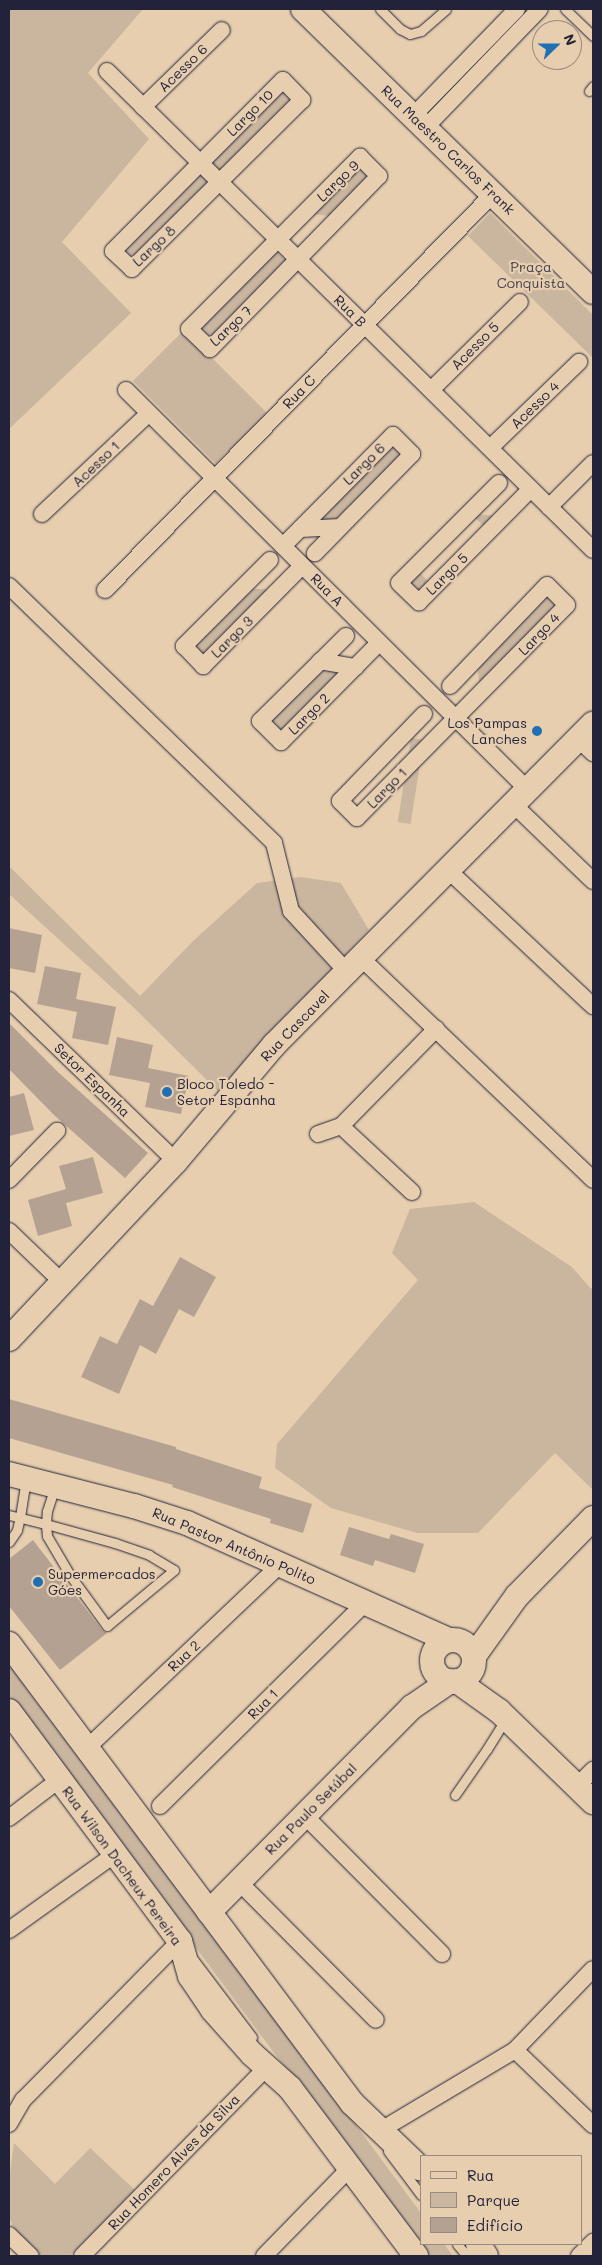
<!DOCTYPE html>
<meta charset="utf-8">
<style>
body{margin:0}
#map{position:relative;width:602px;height:2265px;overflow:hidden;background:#e7ceaf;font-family:Mali,sans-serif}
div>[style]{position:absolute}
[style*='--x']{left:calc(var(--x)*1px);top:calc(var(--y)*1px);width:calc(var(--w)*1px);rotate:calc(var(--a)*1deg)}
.green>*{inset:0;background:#cab59e;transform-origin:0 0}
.building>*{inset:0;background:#b4a191}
.roads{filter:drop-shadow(0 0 1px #22223b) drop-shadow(0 0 1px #22223b)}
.service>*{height:9px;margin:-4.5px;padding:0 4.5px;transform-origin:4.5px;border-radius:4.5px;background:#e7ceaf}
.minor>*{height:16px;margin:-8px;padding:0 8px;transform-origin:8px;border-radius:8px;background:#e7ceaf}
.secondary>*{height:24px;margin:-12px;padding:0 12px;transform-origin:12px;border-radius:12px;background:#e7ceaf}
.secondary>.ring{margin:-12px;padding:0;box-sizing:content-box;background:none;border:24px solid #e7ceaf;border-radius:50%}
.dots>*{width:14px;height:14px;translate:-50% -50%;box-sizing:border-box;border:2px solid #e7ceaf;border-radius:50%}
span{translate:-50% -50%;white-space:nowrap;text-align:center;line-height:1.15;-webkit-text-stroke:4.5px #e7ceaf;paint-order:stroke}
.street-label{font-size:14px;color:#22223b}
.park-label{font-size:14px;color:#443f4f}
.poi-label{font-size:14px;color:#22223b}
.right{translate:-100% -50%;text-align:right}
.left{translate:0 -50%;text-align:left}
.frame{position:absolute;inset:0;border:10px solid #22223b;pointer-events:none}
.legend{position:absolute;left:420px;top:2155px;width:162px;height:90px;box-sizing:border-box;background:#e7ceaf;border:1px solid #988981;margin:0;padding:6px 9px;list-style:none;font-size:15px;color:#22223b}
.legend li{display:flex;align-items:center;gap:10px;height:25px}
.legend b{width:25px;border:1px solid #988981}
.north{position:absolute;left:532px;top:20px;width:50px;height:50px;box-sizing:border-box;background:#e7ceaf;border:1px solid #988981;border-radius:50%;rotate:68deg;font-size:14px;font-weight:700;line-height:20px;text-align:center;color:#22223b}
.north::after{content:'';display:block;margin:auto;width:18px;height:22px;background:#1f6fb2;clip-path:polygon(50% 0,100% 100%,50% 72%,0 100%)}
</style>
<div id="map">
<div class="green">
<div style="clip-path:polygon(9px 9px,143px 9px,88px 73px,149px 139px,62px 242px,131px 313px,9px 429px)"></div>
<div style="left:283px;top:87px;width:18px;height:106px;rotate:45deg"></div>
<div style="clip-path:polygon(361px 164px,373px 176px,333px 216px,310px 214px)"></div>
<div style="left:198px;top:172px;width:18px;height:110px;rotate:45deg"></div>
<div style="clip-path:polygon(490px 213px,593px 315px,593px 358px,468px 236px)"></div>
<div style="left:275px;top:250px;width:18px;height:110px;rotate:45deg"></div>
<div style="left:184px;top:330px;width:117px;height:72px;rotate:45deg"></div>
<div style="clip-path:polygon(393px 442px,405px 454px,338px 522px,313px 523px)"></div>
<div style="clip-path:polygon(473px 514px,498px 516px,486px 528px,475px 518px,420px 573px,430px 583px,418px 595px,405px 582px)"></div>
<div style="clip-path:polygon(247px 589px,271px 589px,203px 659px,190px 647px)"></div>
<div style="clip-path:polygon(548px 594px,559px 605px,480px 686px,477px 666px)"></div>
<div style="clip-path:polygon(322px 668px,343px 672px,281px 734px,270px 722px)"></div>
<div style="left:411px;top:738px;width:13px;height:85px;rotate:9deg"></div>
<div style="clip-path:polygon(9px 866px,140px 996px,193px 941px,257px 883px,301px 877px,341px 883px,369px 930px,218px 1091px,131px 1005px,9px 894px)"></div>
<div style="clip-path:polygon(474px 1202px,572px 1267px,591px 1289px,593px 1286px,593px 1490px,555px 1453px,478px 1533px,417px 1533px,331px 1508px,275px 1468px,277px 1444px,418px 1280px,392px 1253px,410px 1209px)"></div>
<div style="clip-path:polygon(9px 1656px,421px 2213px,421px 2244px,444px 2244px,453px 2256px,425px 2256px,9px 1696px)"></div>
<div style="clip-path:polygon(14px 2143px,55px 2184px,90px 2148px,135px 2190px,70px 2256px,37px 2256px,18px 2238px,9px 2217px,9px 2182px)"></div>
</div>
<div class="building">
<div style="clip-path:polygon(9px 928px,42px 935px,35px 973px,9px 968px)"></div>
<div style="clip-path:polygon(45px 966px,81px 973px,76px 999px,116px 1007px,108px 1045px,72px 1038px,77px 1012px,37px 1004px)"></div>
<div style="clip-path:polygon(9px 1023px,59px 1073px,148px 1153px,125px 1178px,54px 1115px,9px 1069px)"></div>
<div style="clip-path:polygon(117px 1037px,153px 1045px,148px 1068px,189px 1076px,181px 1114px,145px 1107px,150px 1083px,109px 1075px)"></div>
<div style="clip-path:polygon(24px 1093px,34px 1130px,9px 1136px,9px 1097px)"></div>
<div style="clip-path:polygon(93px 1157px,103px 1193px,66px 1203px,72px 1226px,38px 1236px,28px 1200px,66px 1189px,59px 1166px)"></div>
<div style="clip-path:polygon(180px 1257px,216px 1277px,194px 1317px,179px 1309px,156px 1354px,140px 1345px,119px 1394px,81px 1377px,100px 1336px,117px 1344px,140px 1299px,153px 1306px)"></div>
<div style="clip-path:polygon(9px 1399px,176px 1447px,176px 1449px,262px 1477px,259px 1488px,312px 1504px,303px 1533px,270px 1523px,271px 1519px,172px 1487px,173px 1485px,9px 1438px)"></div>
<div style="clip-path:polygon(349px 1527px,389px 1539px,391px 1534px,424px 1544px,415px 1573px,375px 1560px,373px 1566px,340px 1555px)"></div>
<div style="clip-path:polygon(33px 1540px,102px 1630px,107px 1633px,60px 1670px,9px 1606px,9px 1559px)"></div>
</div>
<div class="roads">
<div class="service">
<div style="--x:380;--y:9;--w:28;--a:45"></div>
<div style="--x:400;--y:29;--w:11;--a:27"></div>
<div style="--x:410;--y:34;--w:11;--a:-15"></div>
<div style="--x:421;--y:31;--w:33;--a:-41"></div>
<div style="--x:565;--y:9;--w:39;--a:44"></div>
<div style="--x:589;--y:91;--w:6;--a:-51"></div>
<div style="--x:9;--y:1515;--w:38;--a:14"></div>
<div style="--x:46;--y:1524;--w:72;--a:15.4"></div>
<div style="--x:115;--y:1543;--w:36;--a:19"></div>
<div style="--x:149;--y:1555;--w:29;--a:31"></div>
<div style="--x:174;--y:1570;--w:87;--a:140.1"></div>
<div style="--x:107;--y:1626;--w:63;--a:-126"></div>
<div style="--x:70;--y:1575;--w:45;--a:-120.5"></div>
<div style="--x:47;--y:1536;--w:12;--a:-95"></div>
<div style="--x:46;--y:1524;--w:13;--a:-86"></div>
<div style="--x:47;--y:1511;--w:26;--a:-72"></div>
<div style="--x:9;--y:1542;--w:14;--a:-56"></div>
<div style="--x:17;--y:1530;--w:13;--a:-77"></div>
<div style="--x:20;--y:1517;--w:38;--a:-81"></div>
<div style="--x:455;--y:1795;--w:56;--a:-55.2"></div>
<div style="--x:487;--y:1749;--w:36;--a:-58"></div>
<div style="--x:193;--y:1959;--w:98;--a:52.9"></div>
<div style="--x:388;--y:2151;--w:55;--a:53.1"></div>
<div style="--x:457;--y:2244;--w:16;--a:50"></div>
</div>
<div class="minor">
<div style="--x:107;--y:71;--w:682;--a:44.58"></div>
<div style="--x:283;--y:80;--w:28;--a:46"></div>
<div style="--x:302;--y:100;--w:240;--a:135.2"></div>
<div style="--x:132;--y:269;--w:26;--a:-137"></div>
<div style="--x:113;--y:251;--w:241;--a:-45.2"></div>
<div style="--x:143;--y:107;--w:110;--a:-44.3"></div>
<div style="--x:413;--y:116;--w:149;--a:-45.8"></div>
<div style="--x:425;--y:128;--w:165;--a:-46"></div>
<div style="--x:360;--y:157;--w:27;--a:45"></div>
<div style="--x:379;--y:176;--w:242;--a:134.3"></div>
<div style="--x:210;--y:349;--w:29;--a:-136"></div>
<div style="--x:189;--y:329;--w:243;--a:-45.2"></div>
<div style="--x:126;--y:390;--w:567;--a:44.86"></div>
<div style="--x:431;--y:390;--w:125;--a:-44.7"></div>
<div style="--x:490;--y:448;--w:124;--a:-44"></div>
<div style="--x:499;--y:483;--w:141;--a:135"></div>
<div style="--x:399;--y:583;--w:28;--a:44"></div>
<div style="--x:419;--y:602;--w:159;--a:-45.3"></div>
<div style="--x:549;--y:507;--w:62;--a:-45"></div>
<div style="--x:42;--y:514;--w:147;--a:-43.3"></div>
<div style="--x:300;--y:529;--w:40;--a:-2.9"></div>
<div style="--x:283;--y:546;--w:156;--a:-45.3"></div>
<div style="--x:393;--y:435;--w:27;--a:45"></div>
<div style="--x:412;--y:454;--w:139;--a:134.4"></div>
<div style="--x:270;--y:560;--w:122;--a:135"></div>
<div style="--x:184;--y:646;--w:28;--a:46"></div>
<div style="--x:203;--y:666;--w:141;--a:-45.3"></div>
<div style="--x:9;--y:586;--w:369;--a:44.1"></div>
<div style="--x:274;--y:843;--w:70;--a:76"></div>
<div style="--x:291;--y:911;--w:83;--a:47.4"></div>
<div style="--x:105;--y:590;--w:554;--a:-45.58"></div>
<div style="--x:346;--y:636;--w:121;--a:135.3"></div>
<div style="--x:260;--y:721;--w:30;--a:45"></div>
<div style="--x:281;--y:742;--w:139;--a:-45.3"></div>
<div style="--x:320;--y:661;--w:36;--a:10"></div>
<div style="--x:424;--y:714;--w:121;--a:134"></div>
<div style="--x:340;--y:801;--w:24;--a:45"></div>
<div style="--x:357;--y:818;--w:299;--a:-45.4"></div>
<div style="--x:567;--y:605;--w:28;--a:-135"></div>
<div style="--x:547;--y:585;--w:140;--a:133.8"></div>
<div style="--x:578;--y:739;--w:21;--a:43"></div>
<div style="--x:513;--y:804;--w:111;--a:43.9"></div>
<div style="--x:448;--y:870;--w:199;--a:43.2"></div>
<div style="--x:361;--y:958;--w:321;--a:43.7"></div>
<div style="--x:9;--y:1000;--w:232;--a:44"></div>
<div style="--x:341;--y:1126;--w:97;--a:42.9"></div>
<div style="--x:318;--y:1134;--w:24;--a:-19"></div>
<div style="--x:341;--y:1126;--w:136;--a:-45.6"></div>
<div style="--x:9;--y:1180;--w:69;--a:-45.6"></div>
<div style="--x:9;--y:1231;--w:74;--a:43.9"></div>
<div style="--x:87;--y:1748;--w:267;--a:-43.5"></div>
<div style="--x:577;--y:1786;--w:23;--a:-45"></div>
<div style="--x:160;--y:1806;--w:290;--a:-44.7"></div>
<div style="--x:304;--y:1815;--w:196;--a:45.2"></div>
<div style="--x:9;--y:1818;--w:64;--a:-37.4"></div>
<div style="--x:239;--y:1882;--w:194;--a:45.2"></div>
<div style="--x:9;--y:1930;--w:130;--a:-35.6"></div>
<div style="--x:515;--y:2050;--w:108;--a:43.9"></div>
<div style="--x:9;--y:2124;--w:28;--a:-60"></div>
<div style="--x:23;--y:2100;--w:223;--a:-45.4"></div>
<div style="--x:381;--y:2130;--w:156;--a:-30.8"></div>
<div style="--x:515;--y:2050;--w:112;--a:-46.1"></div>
<div style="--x:9;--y:2235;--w:30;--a:44"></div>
<div style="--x:82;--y:2256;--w:263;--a:-45.6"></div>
<div style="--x:264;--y:2256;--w:123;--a:-45.7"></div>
<div style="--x:579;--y:2256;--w:20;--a:-45"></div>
</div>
<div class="secondary">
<div style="--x:303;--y:9;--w:405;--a:44.3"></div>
<div style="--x:9;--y:1339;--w:244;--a:-46.8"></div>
<div style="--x:176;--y:1161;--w:152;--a:-49.8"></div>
<div style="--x:274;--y:1045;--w:453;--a:-45.2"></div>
<div style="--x:9;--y:1474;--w:129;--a:14.4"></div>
<div style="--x:134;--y:1506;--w:56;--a:17.8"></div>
<div style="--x:187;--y:1523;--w:286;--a:24.1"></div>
<div class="ring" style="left:432px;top:1640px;width:18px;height:18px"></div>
<div style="--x:9;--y:1644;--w:573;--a:53.23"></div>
<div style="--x:352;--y:2103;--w:95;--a:43.7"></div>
<div style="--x:474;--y:1656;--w:74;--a:-54.4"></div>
<div style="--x:517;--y:1596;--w:109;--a:-45.7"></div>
<div style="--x:457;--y:1681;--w:52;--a:35.5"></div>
<div style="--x:499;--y:1711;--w:131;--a:44.1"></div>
<div style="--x:9;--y:1711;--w:287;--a:53.4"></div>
<div style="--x:180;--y:1941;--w:36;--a:74"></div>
<div style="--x:190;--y:1976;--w:40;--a:56"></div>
<div style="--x:212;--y:2009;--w:60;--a:48.4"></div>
<div style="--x:252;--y:2054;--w:51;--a:41.8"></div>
<div style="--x:290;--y:2088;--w:210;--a:53.1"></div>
<div style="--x:209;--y:1912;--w:289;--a:-45.3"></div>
<div style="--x:412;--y:1707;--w:46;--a:-34.4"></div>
<div style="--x:478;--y:2244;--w:14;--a:56"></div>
</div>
</div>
<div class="dots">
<div style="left:537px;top:731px;background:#1f6fb2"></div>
<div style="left:167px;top:1092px;background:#1f6fb2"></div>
<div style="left:38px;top:1582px;background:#1f6fb2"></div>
</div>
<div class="street-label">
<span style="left:183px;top:68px;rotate:-44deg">Acesso 6</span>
<span style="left:250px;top:113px;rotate:-45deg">Largo 10</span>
<span style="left:448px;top:150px;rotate:44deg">Rua Maestro Carlos Frank</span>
<span style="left:338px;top:181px;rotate:-44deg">Largo 9</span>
<span style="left:154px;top:246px;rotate:-43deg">Largo 8</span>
<span style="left:350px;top:311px;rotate:45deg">Rua B</span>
<span style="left:231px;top:326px;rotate:-43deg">Largo 7</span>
<span style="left:475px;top:346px;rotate:-45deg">Acesso 5</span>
<span style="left:299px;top:392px;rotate:-46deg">Rua C</span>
<span style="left:535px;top:405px;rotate:-44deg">Acesso 4</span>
<span style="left:96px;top:464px;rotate:-44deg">Acesso 1</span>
<span style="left:364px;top:464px;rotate:-45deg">Largo 6</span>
<span style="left:447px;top:574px;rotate:-45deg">Largo 5</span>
<span style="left:327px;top:590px;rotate:45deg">Rua A</span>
<span style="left:539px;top:634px;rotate:-46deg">Largo 4</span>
<span style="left:232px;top:637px;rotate:-45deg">Largo 3</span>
<span style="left:309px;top:714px;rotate:-45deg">Largo 2</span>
<span style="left:387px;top:788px;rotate:-46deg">Largo 1</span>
<span style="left:295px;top:1026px;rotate:-46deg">Rua Cascavel</span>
<span style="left:92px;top:1080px;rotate:44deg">Setor Espanha</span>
<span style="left:234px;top:1546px;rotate:23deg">Rua Pastor Antônio Polito</span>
<span style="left:184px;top:1656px;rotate:-43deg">Rua 2</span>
<span style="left:263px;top:1704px;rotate:-45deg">Rua 1</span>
<span style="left:311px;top:1809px;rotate:-45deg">Rua Paulo Setúbal</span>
<span style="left:122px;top:1866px;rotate:54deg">Rua Wilson Dacheux Pereira</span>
<span style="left:174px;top:2162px;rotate:-46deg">Rua Homero Alves da Silva</span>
</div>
<div class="park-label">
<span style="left:531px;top:275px">Praça<br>Conquista</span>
</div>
<div class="poi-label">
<span class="right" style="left:527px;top:731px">Los Pampas<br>Lanches</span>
<span class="left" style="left:177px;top:1092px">Bloco Toledo -<br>Setor Espanha</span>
<span class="left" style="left:48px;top:1582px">Supermercados<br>Góes</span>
</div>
<div class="frame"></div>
<ul class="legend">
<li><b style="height:6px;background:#e7ceaf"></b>Rua</li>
<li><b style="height:14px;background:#cab59e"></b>Parque</li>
<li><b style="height:14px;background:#b4a191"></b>Edifício</li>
</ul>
<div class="north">N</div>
</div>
